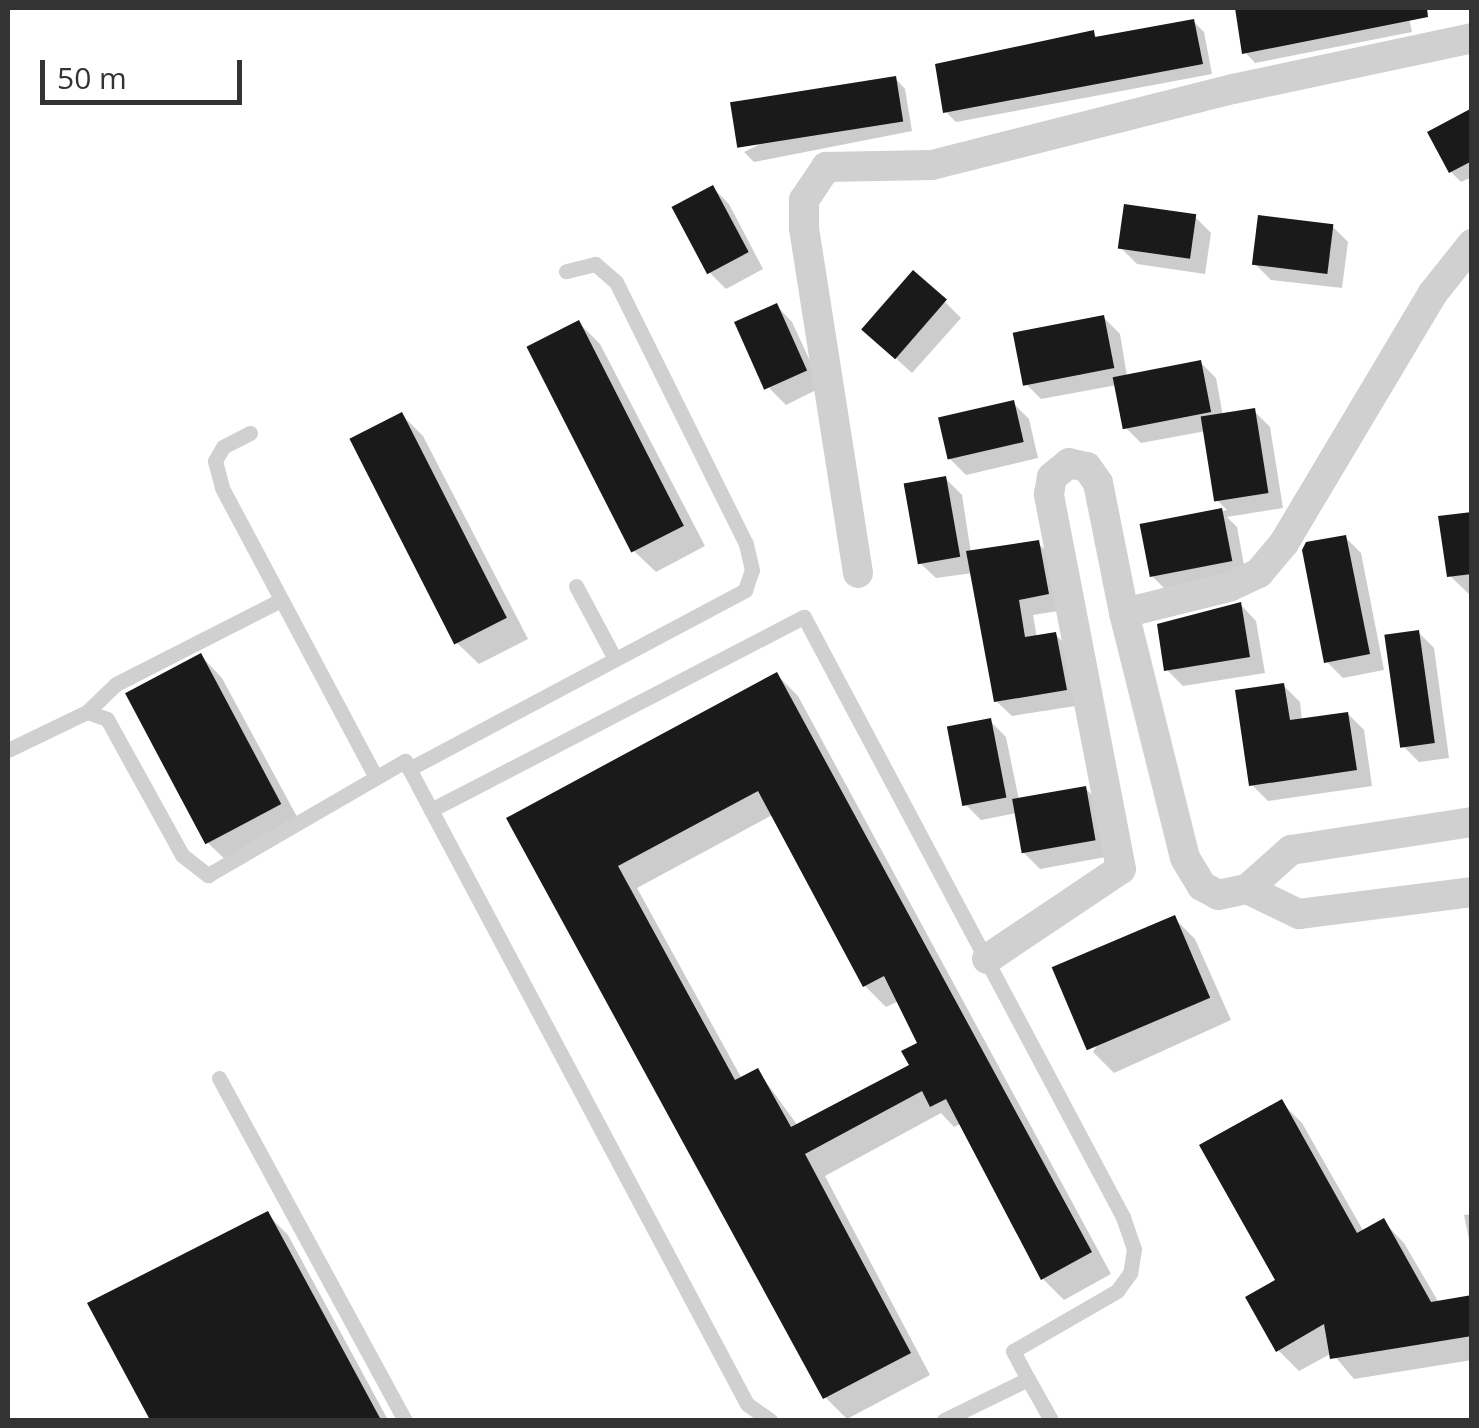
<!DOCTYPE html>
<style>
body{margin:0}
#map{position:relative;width:1479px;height:1428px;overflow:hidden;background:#fff;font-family:"Open Sans",sans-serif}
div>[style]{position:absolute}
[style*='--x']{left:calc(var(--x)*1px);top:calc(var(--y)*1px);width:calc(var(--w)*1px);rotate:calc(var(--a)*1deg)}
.shadow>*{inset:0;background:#0003}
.building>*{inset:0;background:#1a1a1a;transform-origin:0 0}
.lane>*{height:15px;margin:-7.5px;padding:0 7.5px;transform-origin:7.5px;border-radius:7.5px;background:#d0d0d0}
.street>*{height:30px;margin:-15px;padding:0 15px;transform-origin:15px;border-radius:15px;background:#d0d0d0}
span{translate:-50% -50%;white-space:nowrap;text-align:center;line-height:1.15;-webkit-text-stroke:10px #fff;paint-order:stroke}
.frame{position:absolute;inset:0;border:10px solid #333;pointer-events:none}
.scale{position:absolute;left:40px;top:60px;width:202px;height:45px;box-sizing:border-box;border:5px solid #333;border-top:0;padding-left:12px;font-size:30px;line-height:35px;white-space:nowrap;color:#333;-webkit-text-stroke:8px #fff;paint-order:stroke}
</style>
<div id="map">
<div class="shadow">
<div style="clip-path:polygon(1237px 8px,1407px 8px,1412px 32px,1255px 63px,1245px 52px)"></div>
<div style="clip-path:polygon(1193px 21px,1204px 32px,1212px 74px,956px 122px,946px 112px,1093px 33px,1099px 39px)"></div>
<div style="clip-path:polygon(895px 78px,905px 89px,912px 131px,754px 162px,744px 152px)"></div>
<div style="clip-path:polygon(1472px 111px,1472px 177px,1461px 182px,1451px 172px)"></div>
<div style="clip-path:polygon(713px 188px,729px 204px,763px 269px,726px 289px,710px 273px)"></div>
<div style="clip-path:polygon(1195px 217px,1211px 233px,1205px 274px,1137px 264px,1121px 248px)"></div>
<div style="clip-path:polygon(1332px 226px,1348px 242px,1342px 288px,1271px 280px,1255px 264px)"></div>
<div style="clip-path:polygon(945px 302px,961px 318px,912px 373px,880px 344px)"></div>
<div style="clip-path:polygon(777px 306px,792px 322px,822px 387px,786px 405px,770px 389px)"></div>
<div style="clip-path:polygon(1104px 318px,1120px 334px,1127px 376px,1200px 362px,1216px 378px,1223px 416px,1254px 411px,1270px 427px,1283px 508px,1227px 517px,1237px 527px,1246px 576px,1167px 591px,1151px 575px,1142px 525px,1227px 510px,1217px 500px,1206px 431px,1141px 443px,1125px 427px,1117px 385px,1041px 399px,1025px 383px)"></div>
<div style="clip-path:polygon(579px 323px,600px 344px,705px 546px,656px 572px,634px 551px)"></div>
<div style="clip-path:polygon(1013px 403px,1029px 419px,1038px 458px,966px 475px,950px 459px)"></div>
<div style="clip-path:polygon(402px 415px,423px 436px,528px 639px,479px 664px,457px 643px,353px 440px)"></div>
<div style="clip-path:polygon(946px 479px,962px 495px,971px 553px,1038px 543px,1054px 559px,1064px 610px,1033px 615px,1037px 638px,1056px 635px,1072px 651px,1082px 705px,1012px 716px,996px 701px,973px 573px,936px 578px,920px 563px)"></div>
<div style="clip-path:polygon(1472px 514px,1472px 597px,1450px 576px)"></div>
<div style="clip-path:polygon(1345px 537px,1361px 553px,1384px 670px,1343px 678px,1327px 662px)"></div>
<div style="clip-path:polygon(1241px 605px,1256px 621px,1265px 673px,1183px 686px,1167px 670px)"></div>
<div style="clip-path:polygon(1418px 632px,1434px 648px,1449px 758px,1419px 762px,1403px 746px)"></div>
<div style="clip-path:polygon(201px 656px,222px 678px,302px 826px,230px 864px,208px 843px)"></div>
<div style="clip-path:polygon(evenodd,777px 675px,798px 696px,1111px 1274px,1064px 1300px,1043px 1279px,962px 1123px,954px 1127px,941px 1113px,825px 1176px,930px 1375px,847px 1419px,825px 1397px,509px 819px,777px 675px,774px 814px,865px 986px,886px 1007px,899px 1001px,920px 1044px,912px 1067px,798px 1126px,758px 1071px,742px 1079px,637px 888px,774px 814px)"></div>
<div style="clip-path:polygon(1284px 686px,1300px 702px,1302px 721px,1348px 714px,1364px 730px,1372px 786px,1268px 801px,1252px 785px)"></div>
<div style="clip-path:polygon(990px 721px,1006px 737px,1019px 800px,1085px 788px,1101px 804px,1111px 856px,1040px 869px,1024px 853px,1017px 813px,981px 820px,965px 804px)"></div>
<div style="clip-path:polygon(1174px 918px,1195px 939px,1231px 1020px,1114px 1073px,1093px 1052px)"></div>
<div style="clip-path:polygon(1281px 1102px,1302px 1123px,1364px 1232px,1383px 1221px,1404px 1243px,1439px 1303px,1472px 1298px,1472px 1360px,1354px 1379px,1332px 1353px,1299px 1371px,1278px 1350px)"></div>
<div style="clip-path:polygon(267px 1214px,288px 1235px,388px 1420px,153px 1420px,90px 1304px)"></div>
<div style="clip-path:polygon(1472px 1214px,1472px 1254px,1464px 1215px)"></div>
</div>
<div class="building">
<div style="clip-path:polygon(1235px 8px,1427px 8px,1428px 17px,1242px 54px)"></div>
<div style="clip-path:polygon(1194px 19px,1203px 64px,943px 113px,935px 64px,1094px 30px,1095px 37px)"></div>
<div style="left:896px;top:76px;width:46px;height:168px;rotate:81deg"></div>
<div style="clip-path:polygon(1472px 108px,1472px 161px,1449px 173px,1427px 132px)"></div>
<div style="left:713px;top:185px;width:76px;height:47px;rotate:62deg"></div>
<div style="left:1124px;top:204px;width:73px;height:45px;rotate:8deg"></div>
<div style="left:1258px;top:215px;width:76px;height:50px;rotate:7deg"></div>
<div style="left:913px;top:270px;width:45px;height:79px;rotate:41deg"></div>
<div style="left:777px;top:303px;width:74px;height:47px;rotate:66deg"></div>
<div style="left:1104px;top:315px;width:54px;height:93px;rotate:79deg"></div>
<div style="left:579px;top:320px;width:231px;height:59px;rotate:63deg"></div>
<div style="left:1201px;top:360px;width:53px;height:90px;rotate:79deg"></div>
<div style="left:1014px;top:400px;width:43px;height:78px;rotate:77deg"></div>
<div style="left:1255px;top:408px;width:86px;height:55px;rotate:81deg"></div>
<div style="left:402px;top:412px;width:231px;height:59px;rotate:63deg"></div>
<div style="left:946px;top:476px;width:82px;height:43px;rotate:80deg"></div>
<div style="left:1222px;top:508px;width:54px;height:84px;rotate:79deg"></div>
<div style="clip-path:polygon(1472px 512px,1472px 574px,1447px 577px,1438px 516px)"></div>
<div style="clip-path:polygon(1346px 535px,1370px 654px,1324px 663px,1302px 550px,1306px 542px)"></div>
<div style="clip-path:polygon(1039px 540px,1049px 594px,1019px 600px,1025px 637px,1056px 632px,1067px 690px,994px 702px,966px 551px)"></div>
<div style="clip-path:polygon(1241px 602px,1250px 657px,1164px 671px,1157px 624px)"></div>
<div style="left:1419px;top:630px;width:114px;height:35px;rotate:82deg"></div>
<div style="left:201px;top:653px;width:171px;height:86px;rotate:62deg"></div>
<div style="clip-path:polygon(evenodd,777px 672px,1092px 1252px,1041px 1280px,946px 1099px,930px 1107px,922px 1091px,805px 1154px,911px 1353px,823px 1399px,506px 818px,777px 672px,758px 791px,863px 987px,884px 976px,917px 1043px,901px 1051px,909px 1065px,791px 1127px,758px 1068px,735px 1080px,618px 866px,758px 791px)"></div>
<div style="clip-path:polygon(1284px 683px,1290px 720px,1348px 712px,1357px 770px,1249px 786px,1235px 690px)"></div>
<div style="left:991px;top:718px;width:81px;height:45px;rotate:79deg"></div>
<div style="left:1086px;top:786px;width:55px;height:75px;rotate:80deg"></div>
<div style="left:1175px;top:915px;width:90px;height:134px;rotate:67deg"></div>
<div style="clip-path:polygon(1282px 1099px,1357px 1233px,1384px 1218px,1431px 1302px,1472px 1295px,1472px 1336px,1330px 1359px,1324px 1324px,1276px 1352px,1245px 1297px,1275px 1280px,1199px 1145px)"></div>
<div style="clip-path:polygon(268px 1211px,381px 1420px,150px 1420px,87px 1303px)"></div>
</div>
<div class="lane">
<div style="--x:250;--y:433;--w:30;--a:153"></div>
<div style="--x:223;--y:447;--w:16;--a:120"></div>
<div style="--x:215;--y:461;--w:28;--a:75"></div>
<div style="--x:222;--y:488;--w:326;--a:62"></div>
<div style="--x:576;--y:586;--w:83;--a:61.9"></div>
<div style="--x:87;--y:712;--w:40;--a:-44"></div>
<div style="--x:116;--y:684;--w:185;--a:-27"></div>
<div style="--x:8;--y:750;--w:88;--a:-25.7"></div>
<div style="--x:87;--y:712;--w:21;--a:19"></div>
<div style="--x:107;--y:719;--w:155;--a:61.1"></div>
<div style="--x:182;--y:855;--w:33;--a:38"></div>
<div style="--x:208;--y:875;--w:228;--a:-30.1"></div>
<div style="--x:405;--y:761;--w:728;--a:61.99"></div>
<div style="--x:747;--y:1404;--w:28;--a:35"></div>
<div style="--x:409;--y:769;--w:381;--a:-28"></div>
<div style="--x:745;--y:590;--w:21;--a:-71"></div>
<div style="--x:752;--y:570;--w:27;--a:-103"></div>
<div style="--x:746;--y:544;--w:292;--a:-116.4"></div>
<div style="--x:616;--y:282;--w:28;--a:-139"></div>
<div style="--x:595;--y:264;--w:30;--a:166"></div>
<div style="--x:431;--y:810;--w:420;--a:-27.4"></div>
<div style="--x:804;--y:617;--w:680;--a:62"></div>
<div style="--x:1123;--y:1217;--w:34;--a:71"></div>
<div style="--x:1134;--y:1249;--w:24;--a:99"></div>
<div style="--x:1130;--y:1273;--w:22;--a:126"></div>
<div style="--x:1117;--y:1291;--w:120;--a:150"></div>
<div style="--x:1013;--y:1351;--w:32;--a:62"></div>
<div style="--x:219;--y:1078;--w:389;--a:61.5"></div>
<div style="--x:944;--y:1420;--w:93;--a:-26"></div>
<div style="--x:1028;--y:1379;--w:47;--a:60.7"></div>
</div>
<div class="street">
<div style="--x:1472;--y:244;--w:63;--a:128.5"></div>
<div style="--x:1433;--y:293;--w:291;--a:120.8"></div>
<div style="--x:1284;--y:543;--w:39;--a:130"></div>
<div style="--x:1259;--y:573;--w:33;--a:155"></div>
<div style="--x:1229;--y:587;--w:108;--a:166.1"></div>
<div style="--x:1124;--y:613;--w:252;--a:76"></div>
<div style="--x:1185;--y:858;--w:33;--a:59"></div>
<div style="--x:1202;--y:886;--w:18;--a:29"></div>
<div style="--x:1218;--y:895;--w:30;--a:-12"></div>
<div style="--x:1247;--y:889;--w:59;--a:-41.6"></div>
<div style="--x:1291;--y:850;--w:183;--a:-8.8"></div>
<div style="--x:858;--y:573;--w:349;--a:-98.9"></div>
<div style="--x:804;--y:228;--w:28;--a:-90"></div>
<div style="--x:804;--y:200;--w:40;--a:-56"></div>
<div style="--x:826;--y:167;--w:106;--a:-1.1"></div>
<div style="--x:932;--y:165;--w:310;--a:-14.2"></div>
<div style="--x:1233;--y:89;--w:244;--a:-12"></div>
<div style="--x:1247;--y:889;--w:58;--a:25.7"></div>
<div style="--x:1299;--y:914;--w:174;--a:-7.2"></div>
<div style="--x:987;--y:959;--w:161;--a:-33.9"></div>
<div style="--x:1121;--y:869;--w:382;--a:-100.9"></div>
<div style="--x:1049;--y:494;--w:17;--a:-80"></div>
<div style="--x:1052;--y:477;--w:22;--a:-39"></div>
<div style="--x:1069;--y:463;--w:18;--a:13"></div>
<div style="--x:1087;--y:467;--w:19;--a:55"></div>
<div style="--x:1098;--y:483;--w:133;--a:78.7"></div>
</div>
<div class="frame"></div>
<div class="scale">50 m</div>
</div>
